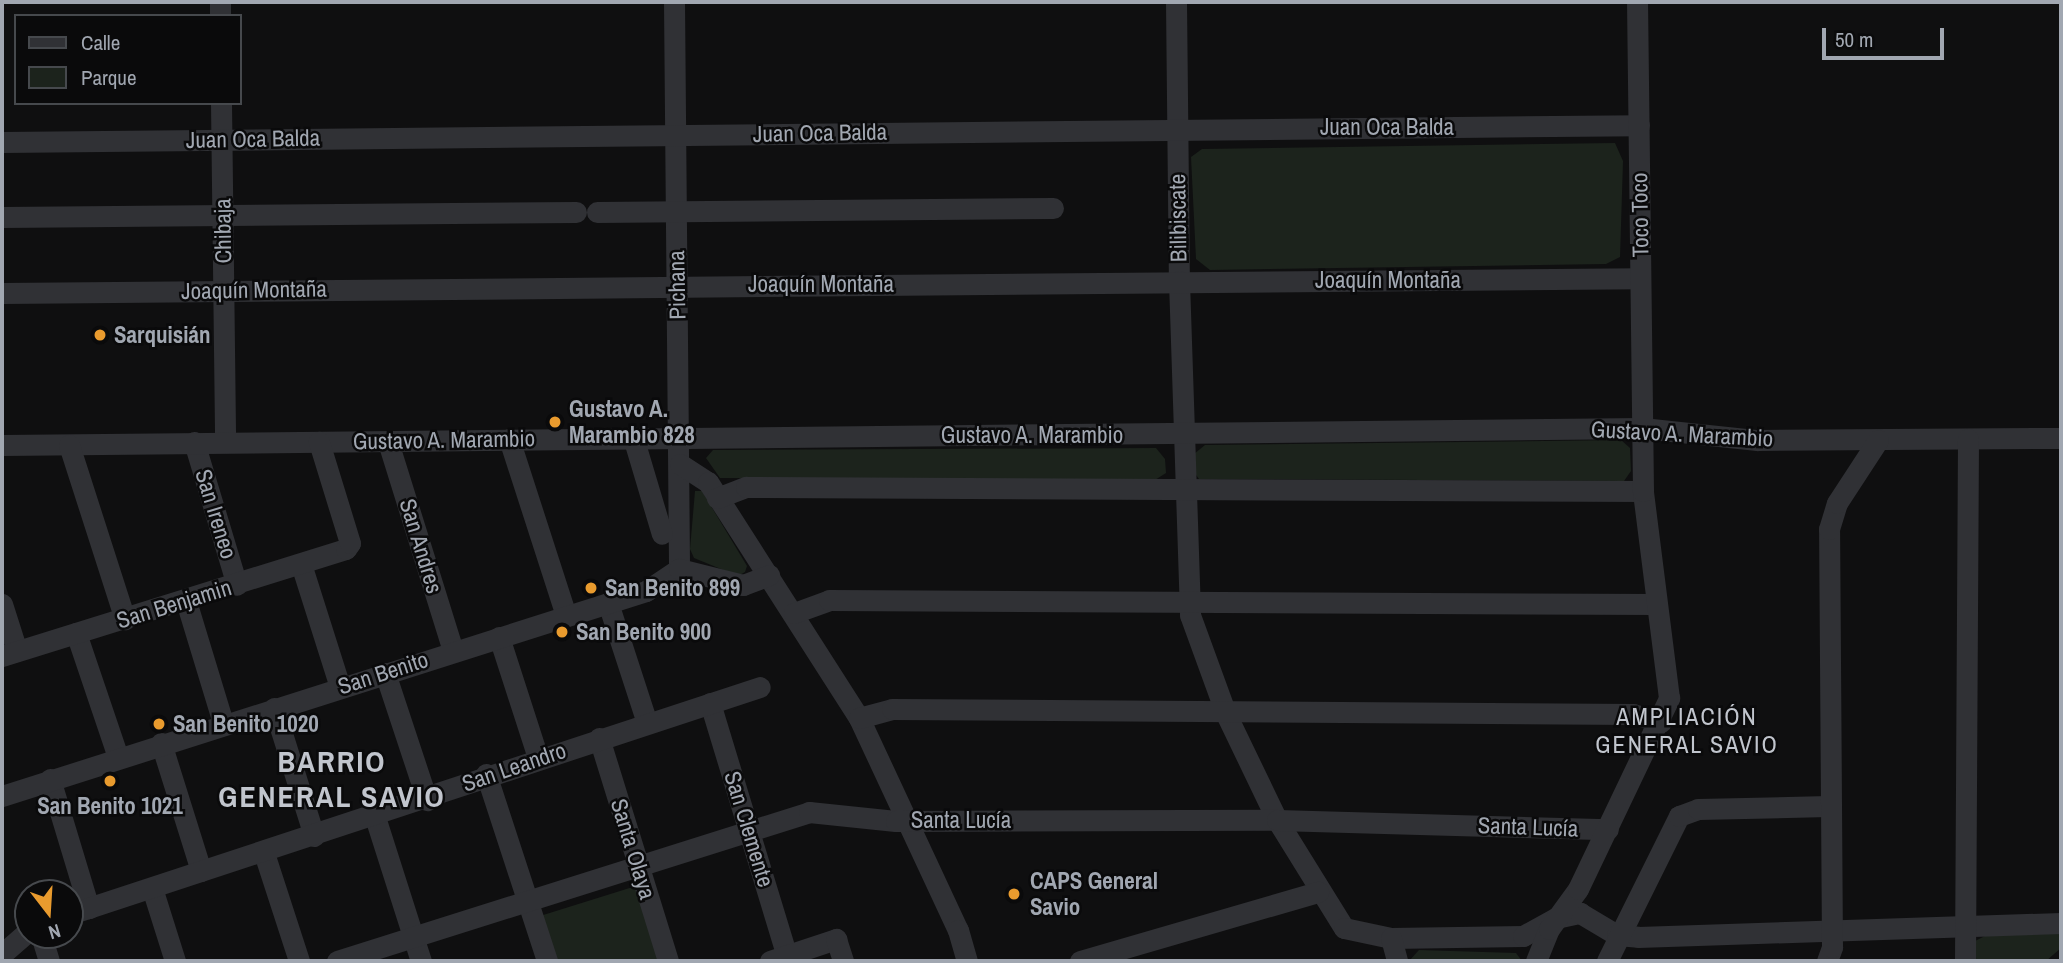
<!DOCTYPE html>
<meta charset="utf-8">
<style>
body{margin:0}
#map{position:relative;width:2063px;height:963px;overflow:hidden;background:#0f0f10;font-family:"Archivo Narrow",sans-serif}
div>[style]{position:absolute}
[style*='--x']{left:calc(var(--x)*1px);top:calc(var(--y)*1px);width:calc(var(--w)*1px);rotate:calc(var(--a)*1deg)}
.green>*{inset:0;background:#1c231c}
.minor>*{height:21px;margin:-10.5px;padding:0 10.5px;transform-origin:10.5px;border-radius:10.5px;background:#303135}
.dots>*{width:19px;height:19px;translate:-50% -50%;box-sizing:border-box;border:4px solid #0a0a0b;border-radius:50%}
span{translate:-50% -50%;white-space:nowrap;text-align:center;line-height:1.15;-webkit-text-stroke:5px #0a0a0b;paint-order:stroke}
.street-label{font-size:23px;color:#a1a7b1}
.poi-label{font-size:23px;color:#a1a7b1;font-weight:700}
.left{translate:0 -50%;text-align:left}
.neighbourhood-label{font-size:24px;color:#c1c5cd;letter-spacing:2px}
.district-label{font-size:30px;color:#c1c5cd;font-weight:700;letter-spacing:2px}
.frame{position:absolute;inset:0;border:4px solid #a1a7b1;pointer-events:none}
.legend{position:absolute;left:14px;top:14px;width:228px;height:91px;box-sizing:border-box;background:#0a0a0b;border:2px solid #46494d;margin:0;padding:9px 12px;list-style:none;font-size:21px;color:#a1a7b1}
.legend li{display:flex;align-items:center;gap:14px;height:35px}
.legend b{width:35px;border:2px solid #46494d}
.north{position:absolute;left:14px;top:879px;width:70px;height:70px;box-sizing:border-box;background:#0a0a0b;border:2px solid #46494d;border-radius:50%;rotate:163deg;font-size:19px;font-weight:700;line-height:28px;text-align:center;color:#a1a7b1}
.north::after{content:'';display:block;margin:auto;width:24px;height:32px;background:#e99b2e;clip-path:polygon(50% 0,100% 100%,50% 72%,0 100%)}
.scale{position:absolute;left:1822px;top:28px;width:122px;height:32px;box-sizing:border-box;border:4px solid #a1a7b1;border-top:0;padding-left:9px;font-size:21px;line-height:24px;white-space:nowrap;color:#a1a7b1;-webkit-text-stroke:5px #0a0a0b;paint-order:stroke}
</style>
<div id="map">
<div class="green">
<div style="clip-path:polygon(1615px 143px,1623px 161px,1620px 257px,1606px 264px,1210px 270px,1196px 259px,1191px 157px,1202px 149px)"></div>
<div style="clip-path:polygon(1621px 440px,1630px 448px,1631px 471px,1624px 481px,1199px 479px,1194px 472px,1194px 454px,1205px 445px)"></div>
<div style="clip-path:polygon(1156px 448px,1165px 459px,1166px 473px,1155px 480px,720px 478px,706px 458px,713px 450px)"></div>
<div style="clip-path:polygon(695px 491px,702px 491px,747px 566px,745px 572px,738px 576px,694px 558px,690px 549px)"></div>
<div style="clip-path:polygon(636px 886px,659px 961px,554px 961px,540px 916px)"></div>
<div style="clip-path:polygon(2061px 931px,2061px 948px,2046px 961px,1973px 961px,1975px 941px,1987px 935px)"></div>
<div style="clip-path:polygon(1419px 950px,1516px 953px,1522px 961px,1409px 961px)"></div>
</div>
<div class="minor">
<div style="--x:220;--y:2;--w:14;--a:90"></div>
<div style="--x:674;--y:2;--w:567;--a:89.49"></div>
<div style="--x:1176;--y:2;--w:279;--a:89.4"></div>
<div style="--x:1179;--y:281;--w:334;--a:88.1"></div>
<div style="--x:1190;--y:615;--w:105;--a:70"></div>
<div style="--x:1226;--y:714;--w:118;--a:64.3"></div>
<div style="--x:1277;--y:820;--w:127;--a:58.2"></div>
<div style="--x:1344;--y:928;--w:48;--a:12"></div>
<div style="--x:1391;--y:938;--w:132;--a:-0.9"></div>
<div style="--x:1523;--y:936;--w:38;--a:-29"></div>
<div style="--x:1556;--y:918;--w:25;--a:-12"></div>
<div style="--x:1580;--y:913;--w:43;--a:30.7"></div>
<div style="--x:1617;--y:935;--w:21;--a:5"></div>
<div style="--x:1638;--y:937;--w:423;--a:-1.9"></div>
<div style="--x:221;--y:103;--w:339;--a:89.3"></div>
<div style="--x:2;--y:142;--w:1637;--a:-0.59"></div>
<div style="--x:597;--y:212;--w:456;--a:-0.5"></div>
<div style="--x:2;--y:217;--w:574;--a:-0.5"></div>
<div style="--x:2;--y:293;--w:1638;--a:-0.52"></div>
<div style="--x:633;--y:437;--w:101;--a:73.4"></div>
<div style="--x:509;--y:439;--w:186;--a:72.1"></div>
<div style="--x:194;--y:442;--w:149;--a:73.3"></div>
<div style="--x:388;--y:442;--w:219;--a:72.7"></div>
<div style="--x:2;--y:445;--w:1640;--a:-0.59"></div>
<div style="--x:1642;--y:428;--w:116;--a:6"></div>
<div style="--x:1757;--y:440;--w:304;--a:-0.4"></div>
<div style="--x:69;--y:445;--w:183;--a:72.2"></div>
<div style="--x:680;--y:464;--w:33;--a:33"></div>
<div style="--x:708;--y:482;--w:280;--a:57.4"></div>
<div style="--x:859;--y:718;--w:234;--a:65"></div>
<div style="--x:958;--y:930;--w:32;--a:74"></div>
<div style="--x:717;--y:498;--w:31;--a:-21"></div>
<div style="--x:746;--y:487;--w:897;--a:0.26"></div>
<div style="--x:301;--y:564;--w:129;--a:72.4"></div>
<div style="--x:186;--y:601;--w:127;--a:73.1"></div>
<div style="--x:608;--y:603;--w:126;--a:72"></div>
<div style="--x:2;--y:604;--w:49;--a:72.3"></div>
<div style="--x:794;--y:613;--w:37;--a:-20"></div>
<div style="--x:829;--y:600;--w:827;--a:0.28"></div>
<div style="--x:76;--y:633;--w:131;--a:71.3"></div>
<div style="--x:499;--y:637;--w:127;--a:72.1"></div>
<div style="--x:2;--y:656;--w:360;--a:-17.3"></div>
<div style="--x:346;--y:549;--w:7;--a:-56"></div>
<div style="--x:350;--y:543;--w:106;--a:-107.1"></div>
<div style="--x:385;--y:673;--w:134;--a:71.7"></div>
<div style="--x:710;--y:703;--w:264;--a:73.1"></div>
<div style="--x:274;--y:708;--w:134;--a:72.6"></div>
<div style="--x:859;--y:718;--w:34;--a:-15"></div>
<div style="--x:892;--y:709;--w:741;--a:0.39"></div>
<div style="--x:1633;--y:714;--w:29;--a:16"></div>
<div style="--x:599;--y:738;--w:233;--a:72.8"></div>
<div style="--x:161;--y:743;--w:134;--a:72.6"></div>
<div style="--x:486;--y:774;--w:197;--a:71.9"></div>
<div style="--x:50;--y:779;--w:135;--a:73.2"></div>
<div style="--x:2;--y:796;--w:676;--a:-17.66"></div>
<div style="--x:646;--y:591;--w:40;--a:-34"></div>
<div style="--x:679;--y:569;--w:66;--a:14"></div>
<div style="--x:743;--y:585;--w:28;--a:-21"></div>
<div style="--x:375;--y:817;--w:151;--a:72.3"></div>
<div style="--x:264;--y:853;--w:114;--a:72"></div>
<div style="--x:152;--y:888;--w:77;--a:72.5"></div>
<div style="--x:70;--y:914;--w:726;--a:-18.21"></div>
<div style="--x:41;--y:935;--w:27;--a:73"></div>
<div style="--x:1391;--y:938;--w:24;--a:75"></div>
<div style="--x:2;--y:954;--w:35;--a:-41"></div>
<div style="--x:337;--y:961;--w:495;--a:-17.5"></div>
<div style="--x:809;--y:812;--w:87;--a:5.9"></div>
<div style="--x:896;--y:821;--w:381;--a:-0.2"></div>
<div style="--x:1277;--y:820;--w:331;--a:1.6"></div>
<div style="--x:770;--y:961;--w:70;--a:-18.4"></div>
<div style="--x:836;--y:939;--w:23;--a:72"></div>
<div style="--x:1080;--y:961;--w:248;--a:-16.2"></div>
<div style="--x:1536;--y:961;--w:35;--a:-68"></div>
<div style="--x:1549;--y:929;--w:49;--a:-54.1"></div>
<div style="--x:1578;--y:889;--w:212;--a:-64.5"></div>
<div style="--x:1669;--y:698;--w:209;--a:-97.2"></div>
<div style="--x:1643;--y:491;--w:489;--a:-90.7"></div>
<div style="--x:1607;--y:961;--w:162;--a:-63.6"></div>
<div style="--x:1679;--y:816;--w:20;--a:-20"></div>
<div style="--x:1698;--y:809;--w:130;--a:-1.3"></div>
<div style="--x:1827;--y:961;--w:15;--a:-70"></div>
<div style="--x:1832;--y:947;--w:418;--a:-90.4"></div>
<div style="--x:1829;--y:529;--w:27;--a:-73"></div>
<div style="--x:1837;--y:503;--w:75;--a:-56.9"></div>
<div style="--x:1965;--y:961;--w:522;--a:-89.67"></div>
</div>
<div class="dots">
<div style="left:100px;top:335px;background:#e99b2e"></div>
<div style="left:555px;top:422px;background:#e99b2e"></div>
<div style="left:591px;top:588px;background:#e99b2e"></div>
<div style="left:562px;top:632px;background:#e99b2e"></div>
<div style="left:159px;top:724px;background:#e99b2e"></div>
<div style="left:110px;top:781px;background:#e99b2e"></div>
<div style="left:1014px;top:894px;background:#e99b2e"></div>
</div>
<div class="street-label">
<span style="left:1387px;top:127px">Juan Oca Balda</span>
<span style="left:820px;top:133px;rotate:-1deg">Juan Oca Balda</span>
<span style="left:253px;top:139px;rotate:-1deg">Juan Oca Balda</span>
<span style="left:1640px;top:215px;rotate:-91deg">Toco Toco</span>
<span style="left:1178px;top:218px;rotate:-91deg">Bilibiscate</span>
<span style="left:223px;top:231px;rotate:-91deg">Chibaja</span>
<span style="left:1388px;top:280px">Joaquín Montaña</span>
<span style="left:821px;top:284px">Joaquín Montaña</span>
<span style="left:677px;top:285px;rotate:-91deg">Pichana</span>
<span style="left:254px;top:290px;rotate:-1deg">Joaquín Montaña</span>
<span style="left:1682px;top:434px;rotate:3deg">Gustavo A. Marambio</span>
<span style="left:1032px;top:435px">Gustavo A. Marambio</span>
<span style="left:444px;top:440px;rotate:-1deg">Gustavo A. Marambio</span>
<span style="left:216px;top:514px;rotate:73deg">San Ireneo</span>
<span style="left:421px;top:546px;rotate:73deg">San Andres</span>
<span style="left:174px;top:604px;rotate:-17deg">San Benjamin</span>
<span style="left:383px;top:673px;rotate:-18deg">San Benito</span>
<span style="left:514px;top:767px;rotate:-19deg">San Leandro</span>
<span style="left:961px;top:820px">Santa Lucía</span>
<span style="left:1528px;top:827px;rotate:2deg">Santa Lucía</span>
<span style="left:749px;top:829px;rotate:73deg">San Clemente</span>
<span style="left:633px;top:849px;rotate:73deg">Santa Olaya</span>
</div>
<div class="poi-label">
<span class="left" style="left:114px;top:335px">Sarquisián</span>
<span class="left" style="left:569px;top:422px">Gustavo A.<br>Marambio 828</span>
<span class="left" style="left:605px;top:588px">San Benito 899</span>
<span class="left" style="left:576px;top:632px">San Benito 900</span>
<span class="left" style="left:173px;top:724px">San Benito 1020</span>
<span style="left:110px;top:806px">San Benito 1021</span>
<span class="left" style="left:1030px;top:894px">CAPS General<br>Savio</span>
</div>
<div class="neighbourhood-label">
<span style="left:1687px;top:731px">AMPLIACIÓN<br>GENERAL SAVIO</span>
</div>
<div class="district-label">
<span style="left:332px;top:778px">BARRIO<br>GENERAL SAVIO</span>
</div>
<div class="frame"></div>
<ul class="legend">
<li><b style="height:9px;background:#303135"></b>Calle</li>
<li><b style="height:19px;background:#1c231c"></b>Parque</li>
</ul>
<div class="north">N</div>
<div class="scale">50 m</div>
</div>
